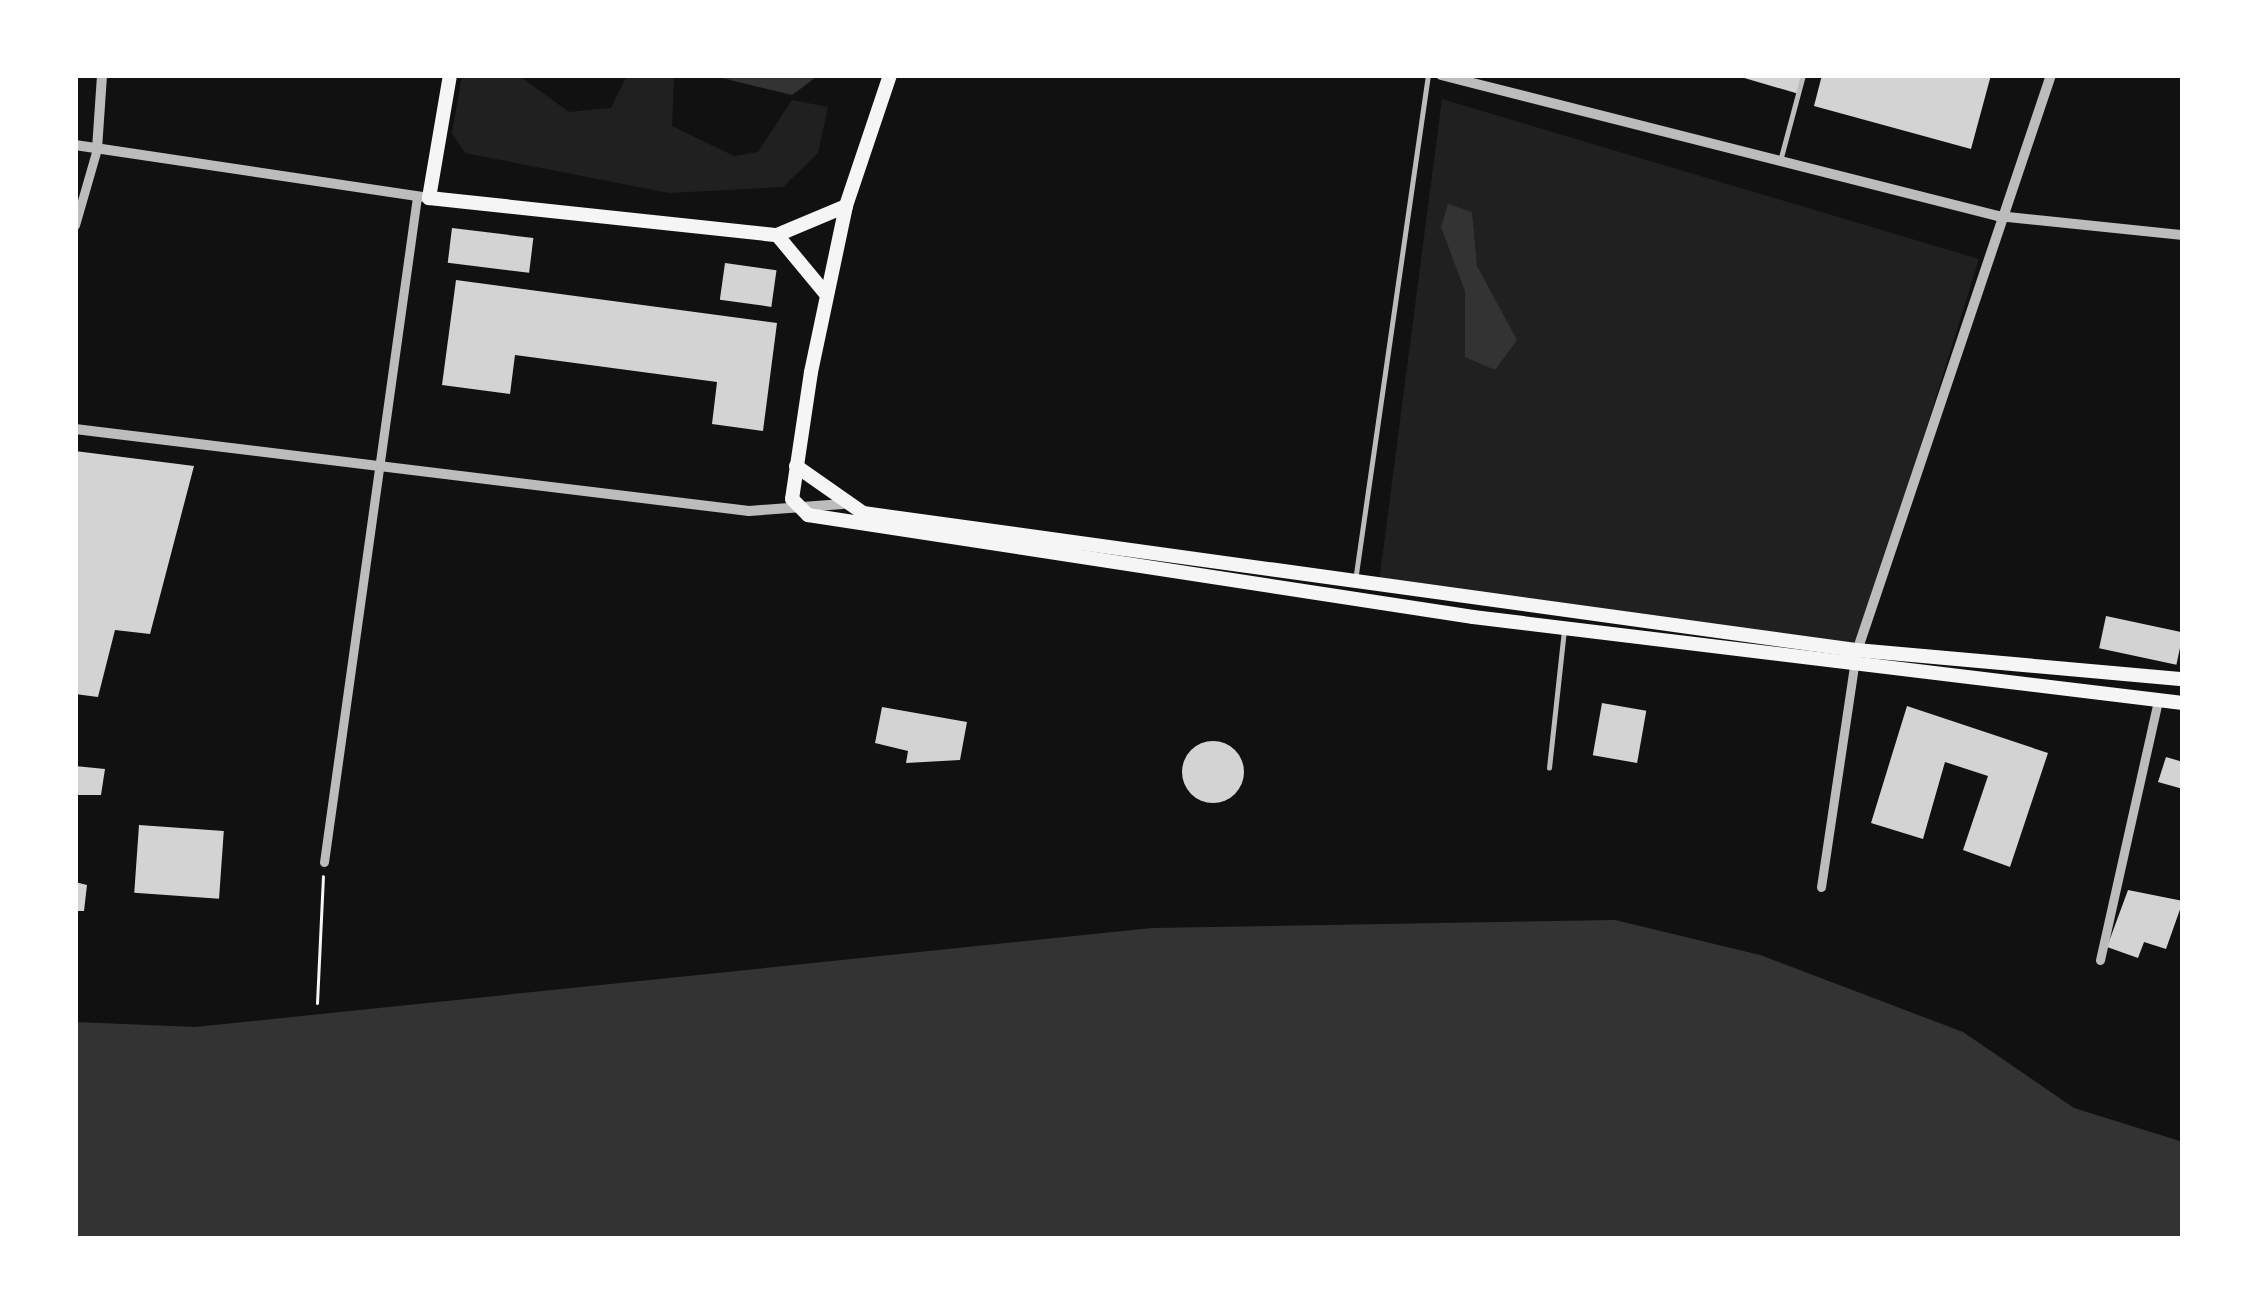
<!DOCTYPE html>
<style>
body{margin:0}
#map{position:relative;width:2258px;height:1314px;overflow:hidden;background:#111;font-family:"Exo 2",sans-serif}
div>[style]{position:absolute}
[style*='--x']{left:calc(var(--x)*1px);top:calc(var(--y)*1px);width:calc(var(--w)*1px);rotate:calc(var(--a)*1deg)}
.green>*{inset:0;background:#202020}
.water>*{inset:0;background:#333}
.building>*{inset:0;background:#d3d3d3;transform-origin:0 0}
.round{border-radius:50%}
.path>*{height:3px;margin:-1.5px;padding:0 1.5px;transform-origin:1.5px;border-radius:1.5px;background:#f5f5f5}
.service>*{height:4.5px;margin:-2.25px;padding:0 2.25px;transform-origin:2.25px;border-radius:2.25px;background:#bcbcbc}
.minor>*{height:9px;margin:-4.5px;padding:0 4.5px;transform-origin:4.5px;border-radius:4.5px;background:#bcbcbc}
.tertiary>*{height:10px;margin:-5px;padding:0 5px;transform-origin:5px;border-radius:5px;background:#bcbcbc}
.primary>*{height:14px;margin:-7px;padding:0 7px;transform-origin:7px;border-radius:7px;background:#f5f5f5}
span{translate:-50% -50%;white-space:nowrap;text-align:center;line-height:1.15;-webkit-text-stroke:10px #fff;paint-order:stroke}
.frame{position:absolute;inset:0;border:78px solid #fff;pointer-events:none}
</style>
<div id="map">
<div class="green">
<div style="clip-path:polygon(462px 75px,518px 75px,569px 112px,611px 108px,627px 75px,674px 75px,672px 126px,734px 156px,758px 152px,792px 100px,828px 107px,818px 153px,783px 187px,669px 193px,465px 153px,452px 133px)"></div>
<div style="clip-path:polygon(1442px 99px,1979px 259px,1857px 650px,1378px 590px)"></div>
</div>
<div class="water">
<div style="clip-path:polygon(710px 75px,819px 75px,792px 95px)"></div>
<div style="clip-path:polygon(1448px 204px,1472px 212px,1477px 266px,1517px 340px,1495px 370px,1465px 357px,1465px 291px,1441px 227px)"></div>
<div style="clip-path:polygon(1615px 920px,1760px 955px,1963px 1032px,2074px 1108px,2183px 1142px,2183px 1239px,75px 1239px,75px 1022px,195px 1027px,1152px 928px)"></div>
</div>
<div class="building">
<div style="clip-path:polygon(1734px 75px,1804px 75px,1799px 94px)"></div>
<div style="clip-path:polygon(1822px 75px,1991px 75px,1971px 149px,1814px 106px)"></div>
<div style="left:452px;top:228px;width:82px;height:35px;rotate:7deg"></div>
<div style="left:725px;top:263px;width:52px;height:37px;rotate:8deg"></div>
<div style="clip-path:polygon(456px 280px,777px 323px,763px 431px,712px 424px,717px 382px,515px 355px,510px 394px,442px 385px)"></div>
<div style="clip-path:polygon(75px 451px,194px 466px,150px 634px,115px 630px,98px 697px,75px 694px)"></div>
<div style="left:2106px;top:616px;width:79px;height:33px;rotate:12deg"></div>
<div style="left:1602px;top:703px;width:45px;height:53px;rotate:10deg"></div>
<div style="clip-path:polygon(1907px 706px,2048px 753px,2010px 867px,1963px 850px,1988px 776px,1945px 762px,1923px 839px,1871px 823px)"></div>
<div style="clip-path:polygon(882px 707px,967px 722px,960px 760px,906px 763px,908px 751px,875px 743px)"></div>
<div class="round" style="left:1182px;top:741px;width:62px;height:62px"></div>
<div style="clip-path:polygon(2166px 757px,2183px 762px,2183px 789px,2158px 782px)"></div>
<div style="clip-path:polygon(75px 766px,105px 769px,101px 795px,75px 795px)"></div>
<div style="left:139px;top:825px;width:85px;height:68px;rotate:4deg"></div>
<div style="clip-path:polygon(75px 882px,87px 885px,84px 911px,75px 911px)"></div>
<div style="clip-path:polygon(2128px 890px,2183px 901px,2166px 949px,2144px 942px,2138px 958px,2107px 947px)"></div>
</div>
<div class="path">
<div style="--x:317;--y:1003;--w:127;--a:-87.3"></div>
</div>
<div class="service">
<div style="--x:1780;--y:161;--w:89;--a:-75"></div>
<div style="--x:1356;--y:574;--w:504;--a:-81.79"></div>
<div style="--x:1549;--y:768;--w:140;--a:-83.8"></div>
</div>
<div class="minor">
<div style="--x:75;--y:225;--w:79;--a:-73.9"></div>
<div style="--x:324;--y:862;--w:671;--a:-82.04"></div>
<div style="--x:1821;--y:887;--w:222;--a:-81.5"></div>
<div style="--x:2100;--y:960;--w:266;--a:-77.4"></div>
</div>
<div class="tertiary">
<div style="--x:1441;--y:75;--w:575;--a:14.21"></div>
<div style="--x:1998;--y:216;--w:186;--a:5.9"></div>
<div style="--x:75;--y:145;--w:358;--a:8.5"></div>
<div style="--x:97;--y:149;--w:74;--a:-86.1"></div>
<div style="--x:75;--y:429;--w:679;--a:6.94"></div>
<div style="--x:749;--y:511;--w:94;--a:-4.3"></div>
<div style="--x:1855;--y:657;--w:614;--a:-71.39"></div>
</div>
<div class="primary">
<div style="--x:450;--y:75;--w:125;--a:99.7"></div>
<div style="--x:429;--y:198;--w:350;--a:6.1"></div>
<div style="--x:777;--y:235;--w:77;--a:50.3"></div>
<div style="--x:890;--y:75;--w:138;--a:108.6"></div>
<div style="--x:846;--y:206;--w:170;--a:101.9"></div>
<div style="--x:811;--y:372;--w:128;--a:98.5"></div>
<div style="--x:792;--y:499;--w:23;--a:45"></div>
<div style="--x:808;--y:515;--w:673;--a:8.72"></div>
<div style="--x:1473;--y:617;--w:715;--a:6.91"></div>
<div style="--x:777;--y:235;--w:75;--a:-22.8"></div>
<div style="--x:796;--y:466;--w:82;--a:35"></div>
<div style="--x:863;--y:513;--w:1002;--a:7.86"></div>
<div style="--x:1856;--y:650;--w:328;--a:5.1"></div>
</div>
<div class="frame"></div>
</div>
